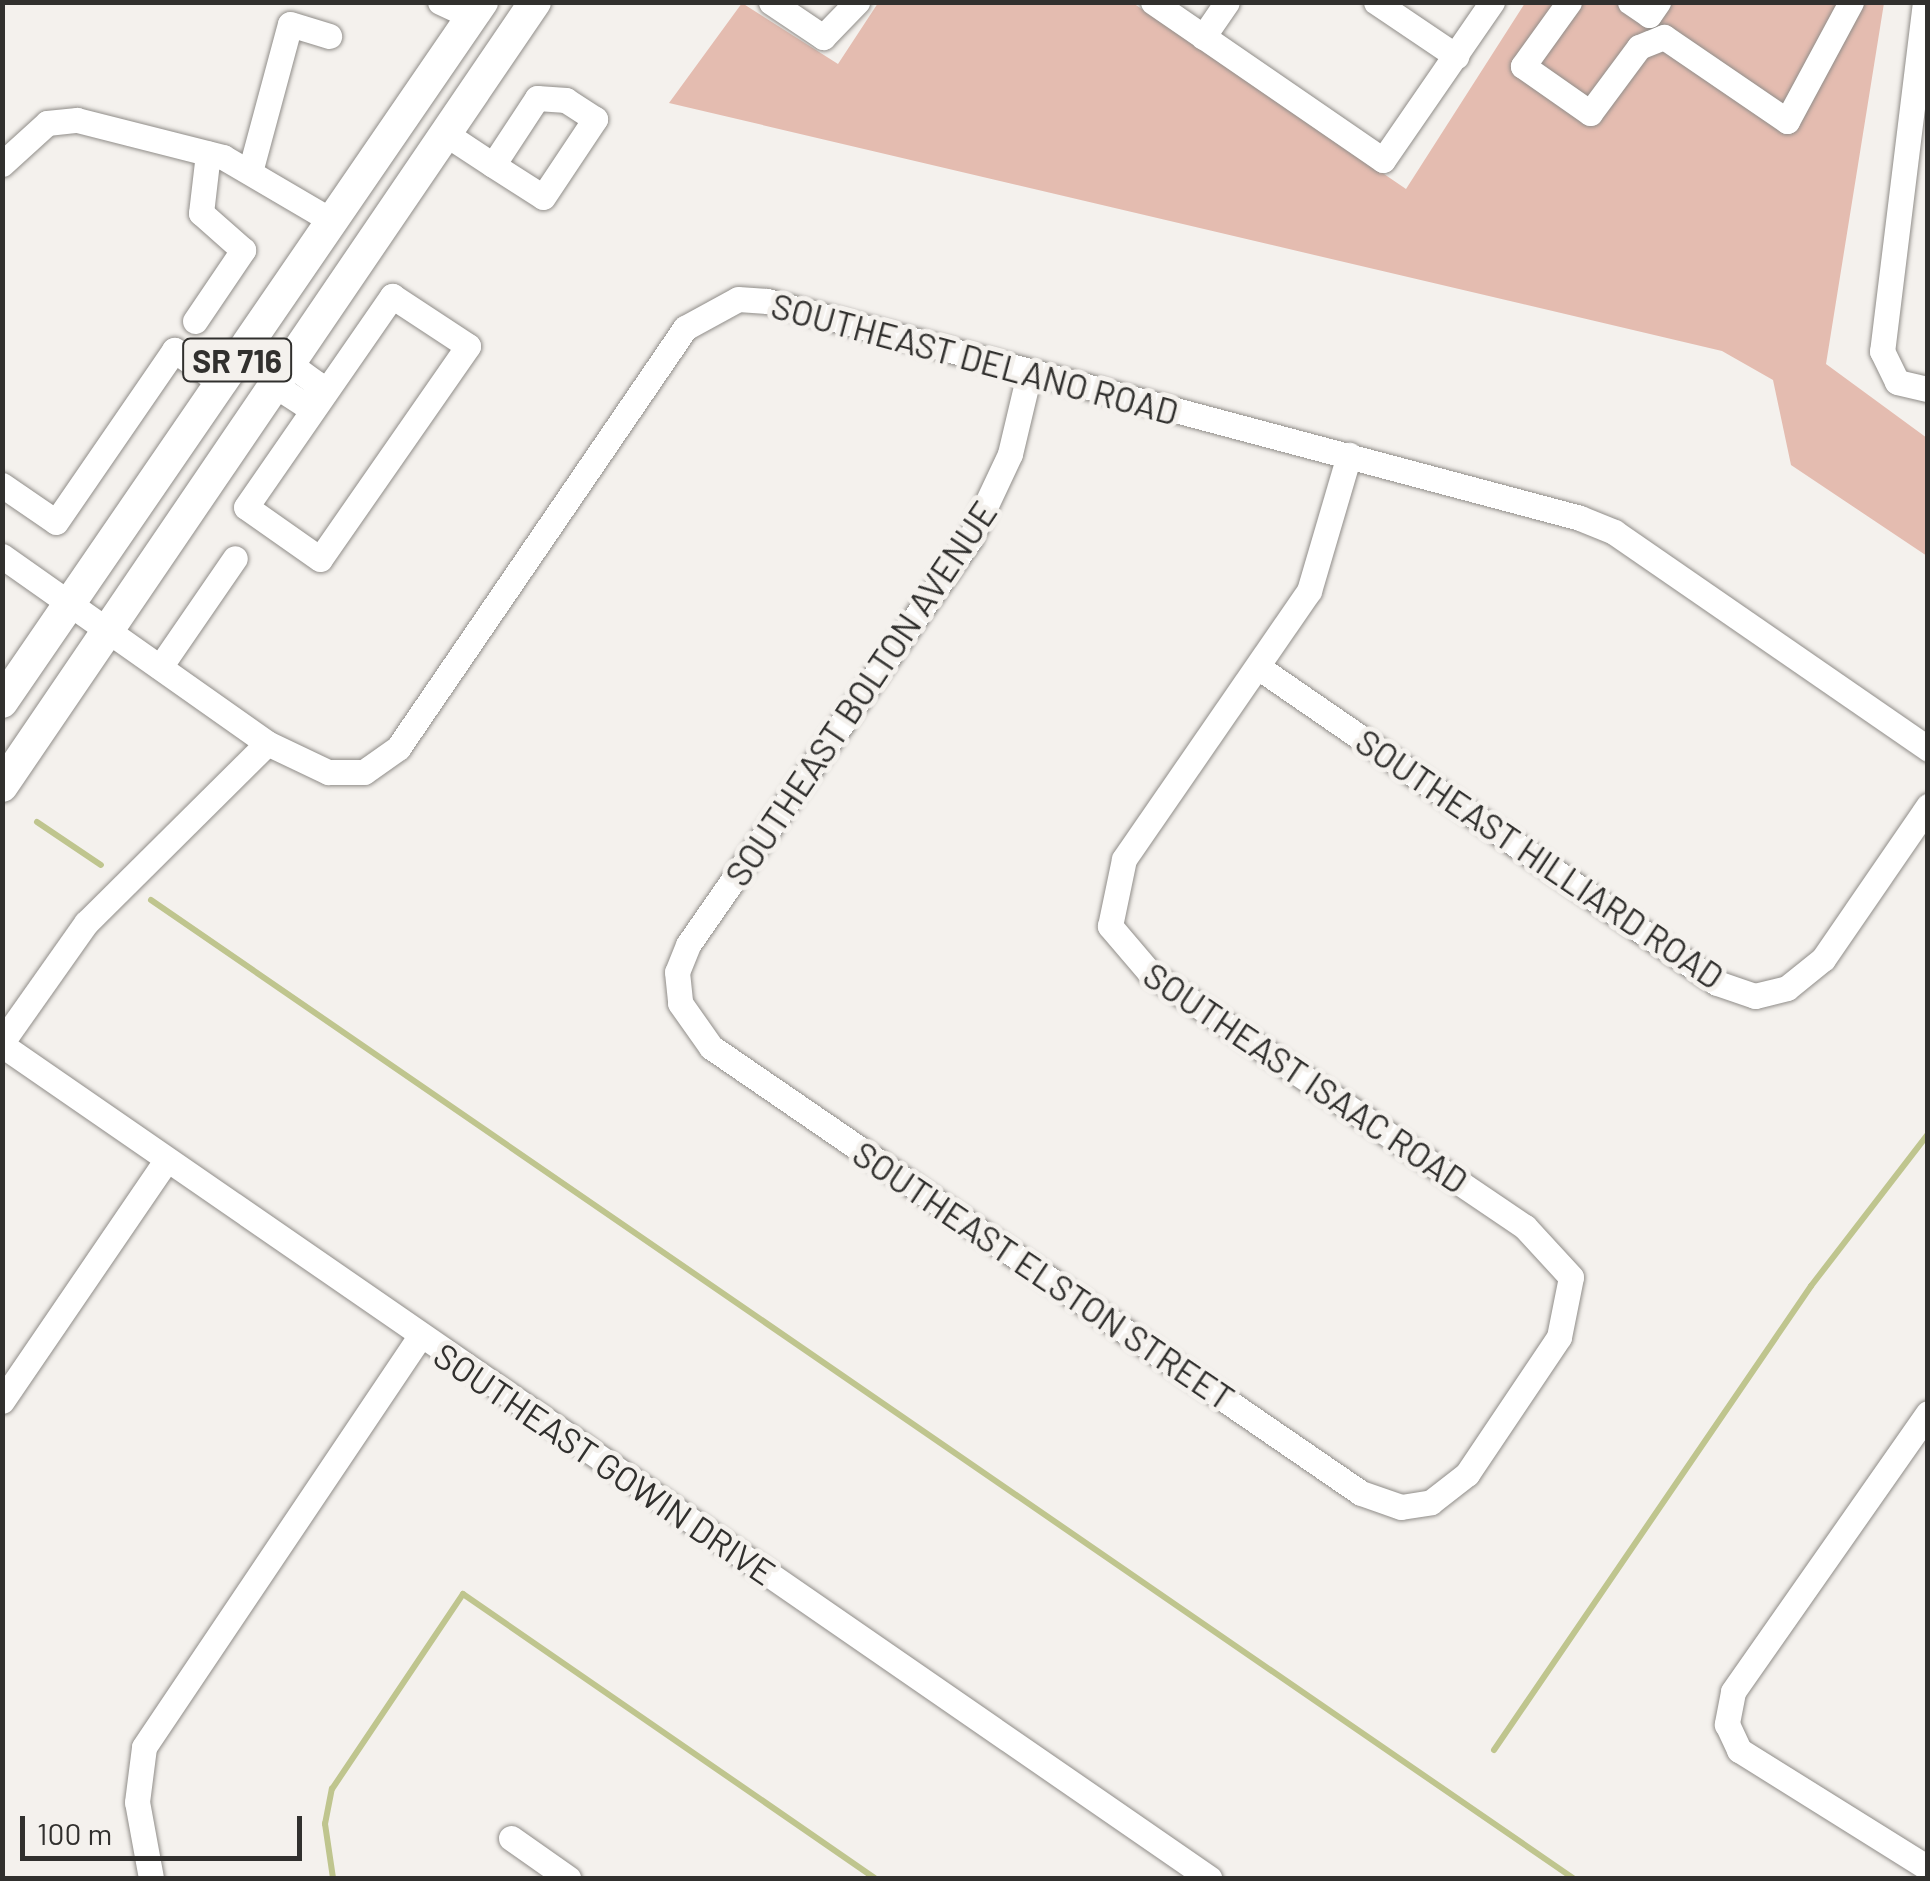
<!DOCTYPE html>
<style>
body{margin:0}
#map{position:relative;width:1930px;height:1881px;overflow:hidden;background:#f4f1ed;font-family:Barlow,sans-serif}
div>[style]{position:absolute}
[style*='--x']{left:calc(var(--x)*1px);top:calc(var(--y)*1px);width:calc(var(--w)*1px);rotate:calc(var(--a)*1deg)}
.green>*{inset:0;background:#e4bcb0}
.stream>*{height:6px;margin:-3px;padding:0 3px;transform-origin:3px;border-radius:3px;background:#bfc58e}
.roads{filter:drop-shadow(0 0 2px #908d89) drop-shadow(0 0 2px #908d89)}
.minor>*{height:25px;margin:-12.5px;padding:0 12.5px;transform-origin:12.5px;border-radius:12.5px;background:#fff}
.major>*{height:32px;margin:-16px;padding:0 16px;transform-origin:16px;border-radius:16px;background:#fff}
span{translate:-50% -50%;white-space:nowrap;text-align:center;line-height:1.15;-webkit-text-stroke:10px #f4f1ed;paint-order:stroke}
.shield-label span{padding:2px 8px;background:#f4f1ed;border:2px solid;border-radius:8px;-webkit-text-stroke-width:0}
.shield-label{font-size:32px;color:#31302e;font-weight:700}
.street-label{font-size:35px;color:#31302e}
.frame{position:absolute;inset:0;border:5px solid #31302e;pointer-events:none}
.scale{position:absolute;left:20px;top:1816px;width:282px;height:45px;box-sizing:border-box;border:5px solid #31302e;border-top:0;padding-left:12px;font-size:30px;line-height:35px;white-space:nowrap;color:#31302e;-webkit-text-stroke:8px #f4f1ed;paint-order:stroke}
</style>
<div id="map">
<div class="green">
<div style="clip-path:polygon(742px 3px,838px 64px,878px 3px,1133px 3px,1406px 189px,1525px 3px,1884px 3px,1826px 364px,1927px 438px,1927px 556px,1791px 465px,1773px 380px,1722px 351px,669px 103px)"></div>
</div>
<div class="stream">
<div style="--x:37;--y:822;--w:77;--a:33.9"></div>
<div style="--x:151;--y:900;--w:1726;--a:34.52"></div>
<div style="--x:1494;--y:1750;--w:562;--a:-55.66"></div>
<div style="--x:1811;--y:1286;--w:192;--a:-52.4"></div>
<div style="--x:333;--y:1878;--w:55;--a:-98.4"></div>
<div style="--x:325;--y:1824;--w:36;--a:-79"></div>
<div style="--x:332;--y:1789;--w:235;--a:-56.1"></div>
<div style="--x:463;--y:1594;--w:500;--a:34.6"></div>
</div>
<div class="roads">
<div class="minor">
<div style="--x:440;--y:2;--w:35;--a:25"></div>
<div style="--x:771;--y:2;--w:63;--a:33.9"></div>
<div style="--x:823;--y:37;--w:49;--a:-45.8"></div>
<div style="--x:1153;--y:2;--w:279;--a:34.5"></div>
<div style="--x:1383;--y:160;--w:192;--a:-55.4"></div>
<div style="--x:1376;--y:2;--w:97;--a:34"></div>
<div style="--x:1569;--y:2;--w:79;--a:125.7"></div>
<div style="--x:1523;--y:66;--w:82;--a:35"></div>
<div style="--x:1590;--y:113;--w:82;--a:-53.4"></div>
<div style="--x:1639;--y:47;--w:27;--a:-22"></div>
<div style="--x:1664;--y:37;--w:149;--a:34.3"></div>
<div style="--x:1787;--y:121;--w:135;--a:-61.7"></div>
<div style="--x:1630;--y:2;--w:23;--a:34"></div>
<div style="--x:1649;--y:15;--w:16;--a:-55"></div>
<div style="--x:1925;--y:2;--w:352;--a:97"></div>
<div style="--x:1882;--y:351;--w:34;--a:64"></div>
<div style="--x:1897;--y:382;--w:32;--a:13"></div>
<div style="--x:1203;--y:37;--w:42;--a:-55.6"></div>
<div style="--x:446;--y:134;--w:56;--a:33.4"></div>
<div style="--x:493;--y:165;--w:59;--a:32.6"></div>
<div style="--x:543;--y:197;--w:94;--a:-56.3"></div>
<div style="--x:595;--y:119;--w:35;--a:-147"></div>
<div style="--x:566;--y:100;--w:29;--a:-176"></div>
<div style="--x:537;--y:98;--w:80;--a:123.3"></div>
<div style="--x:2;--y:164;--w:61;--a:-42.3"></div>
<div style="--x:47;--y:123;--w:30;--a:-6"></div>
<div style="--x:77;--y:120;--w:151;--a:14.2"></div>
<div style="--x:223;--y:157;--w:126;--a:30.4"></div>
<div style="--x:250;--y:172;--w:153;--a:-74.9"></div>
<div style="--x:290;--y:24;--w:41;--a:17.1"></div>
<div style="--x:392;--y:296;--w:91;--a:33.3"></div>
<div style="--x:468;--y:346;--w:259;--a:124.8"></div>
<div style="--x:320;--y:559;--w:90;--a:-144.9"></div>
<div style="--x:246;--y:507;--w:257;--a:-55.3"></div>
<div style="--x:195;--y:321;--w:86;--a:-55.9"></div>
<div style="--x:243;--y:250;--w:56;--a:-138.6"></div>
<div style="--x:201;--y:213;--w:60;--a:-83.3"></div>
<div style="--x:1029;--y:374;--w:82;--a:103.4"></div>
<div style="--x:1010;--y:454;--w:94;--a:115.2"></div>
<div style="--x:970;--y:539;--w:494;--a:124.8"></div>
<div style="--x:688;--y:945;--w:29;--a:112"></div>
<div style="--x:677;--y:972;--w:31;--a:84"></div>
<div style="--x:680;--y:1003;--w:54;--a:54.8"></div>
<div style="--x:711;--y:1047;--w:788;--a:34.46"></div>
<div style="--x:1361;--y:1493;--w:42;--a:19.3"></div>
<div style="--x:1401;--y:1507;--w:30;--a:-9"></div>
<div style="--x:1431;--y:1502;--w:46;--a:-37.9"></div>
<div style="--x:1467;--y:1474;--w:165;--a:-56.1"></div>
<div style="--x:1559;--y:1337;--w:61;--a:-78.7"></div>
<div style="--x:1571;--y:1277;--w:68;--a:-132.6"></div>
<div style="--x:1525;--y:1227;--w:453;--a:-145.9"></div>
<div style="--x:1150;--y:973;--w:62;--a:-130.4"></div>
<div style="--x:1110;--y:926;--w:68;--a:-78.2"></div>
<div style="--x:1124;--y:859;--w:326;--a:-55.4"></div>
<div style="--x:1309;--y:591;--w:142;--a:-73.6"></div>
<div style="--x:276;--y:386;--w:33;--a:33"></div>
<div style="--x:304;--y:404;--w:14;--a:-21"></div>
<div style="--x:317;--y:399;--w:16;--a:-94"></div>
<div style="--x:316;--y:383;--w:31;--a:-144"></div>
<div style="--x:2;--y:485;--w:65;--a:34.4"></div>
<div style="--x:56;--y:522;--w:209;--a:-55.5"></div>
<div style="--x:174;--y:350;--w:57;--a:35.1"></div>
<div style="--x:2;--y:556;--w:324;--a:35.2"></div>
<div style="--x:267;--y:743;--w:68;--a:25.4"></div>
<div style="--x:328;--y:772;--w:36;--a:0"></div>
<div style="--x:364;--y:772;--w:42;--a:-35.2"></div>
<div style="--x:398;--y:748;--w:509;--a:-55.65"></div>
<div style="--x:685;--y:328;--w:60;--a:-28.7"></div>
<div style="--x:738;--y:299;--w:29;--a:4"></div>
<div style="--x:767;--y:301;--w:841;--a:14.94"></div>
<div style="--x:1580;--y:518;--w:37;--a:22"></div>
<div style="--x:1614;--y:532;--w:382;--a:34.6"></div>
<div style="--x:160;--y:667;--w:132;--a:-55.5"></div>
<div style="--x:1258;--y:667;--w:557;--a:34.55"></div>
<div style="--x:1717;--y:983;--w:40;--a:18.9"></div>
<div style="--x:1755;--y:996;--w:33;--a:-14"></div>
<div style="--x:1787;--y:988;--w:46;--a:-38.9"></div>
<div style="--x:1823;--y:959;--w:186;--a:-55.5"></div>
<div style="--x:2;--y:1042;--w:146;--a:-54.8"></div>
<div style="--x:86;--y:923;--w:255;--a:-44.8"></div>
<div style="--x:2;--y:1045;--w:1467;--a:34.61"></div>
<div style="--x:2;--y:1401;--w:291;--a:-55.7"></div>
<div style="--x:1928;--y:1413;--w:340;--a:125"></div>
<div style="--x:1733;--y:1692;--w:33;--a:101"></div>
<div style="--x:1727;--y:1724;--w:29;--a:65"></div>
<div style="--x:1739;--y:1750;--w:223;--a:32"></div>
<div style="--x:511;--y:1838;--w:70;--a:35.1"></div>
<div style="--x:151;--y:1878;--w:77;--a:-100.4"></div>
<div style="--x:137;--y:1802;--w:55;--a:-82.7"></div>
<div style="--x:144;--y:1747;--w:495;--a:-56.1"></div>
</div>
<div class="major">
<div style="--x:2;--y:702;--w:849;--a:-55.56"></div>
<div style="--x:2;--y:786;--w:948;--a:-55.79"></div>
</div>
</div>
<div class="shield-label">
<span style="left:237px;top:360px">SR 716</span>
</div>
<div class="street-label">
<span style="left:975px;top:358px;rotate:15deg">SOUTHEAST DELANO ROAD</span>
<span style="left:860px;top:693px;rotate:-56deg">SOUTHEAST BOLTON AVENUE</span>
<span style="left:1540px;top:858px;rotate:34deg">SOUTHEAST HILLIARD ROAD</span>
<span style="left:1306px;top:1077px;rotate:34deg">SOUTHEAST ISAAC ROAD</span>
<span style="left:1044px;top:1275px;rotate:34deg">SOUTHEAST ELSTON STREET</span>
<span style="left:605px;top:1463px;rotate:34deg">SOUTHEAST GOWIN DRIVE</span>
</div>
<div class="frame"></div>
<div class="scale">100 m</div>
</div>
